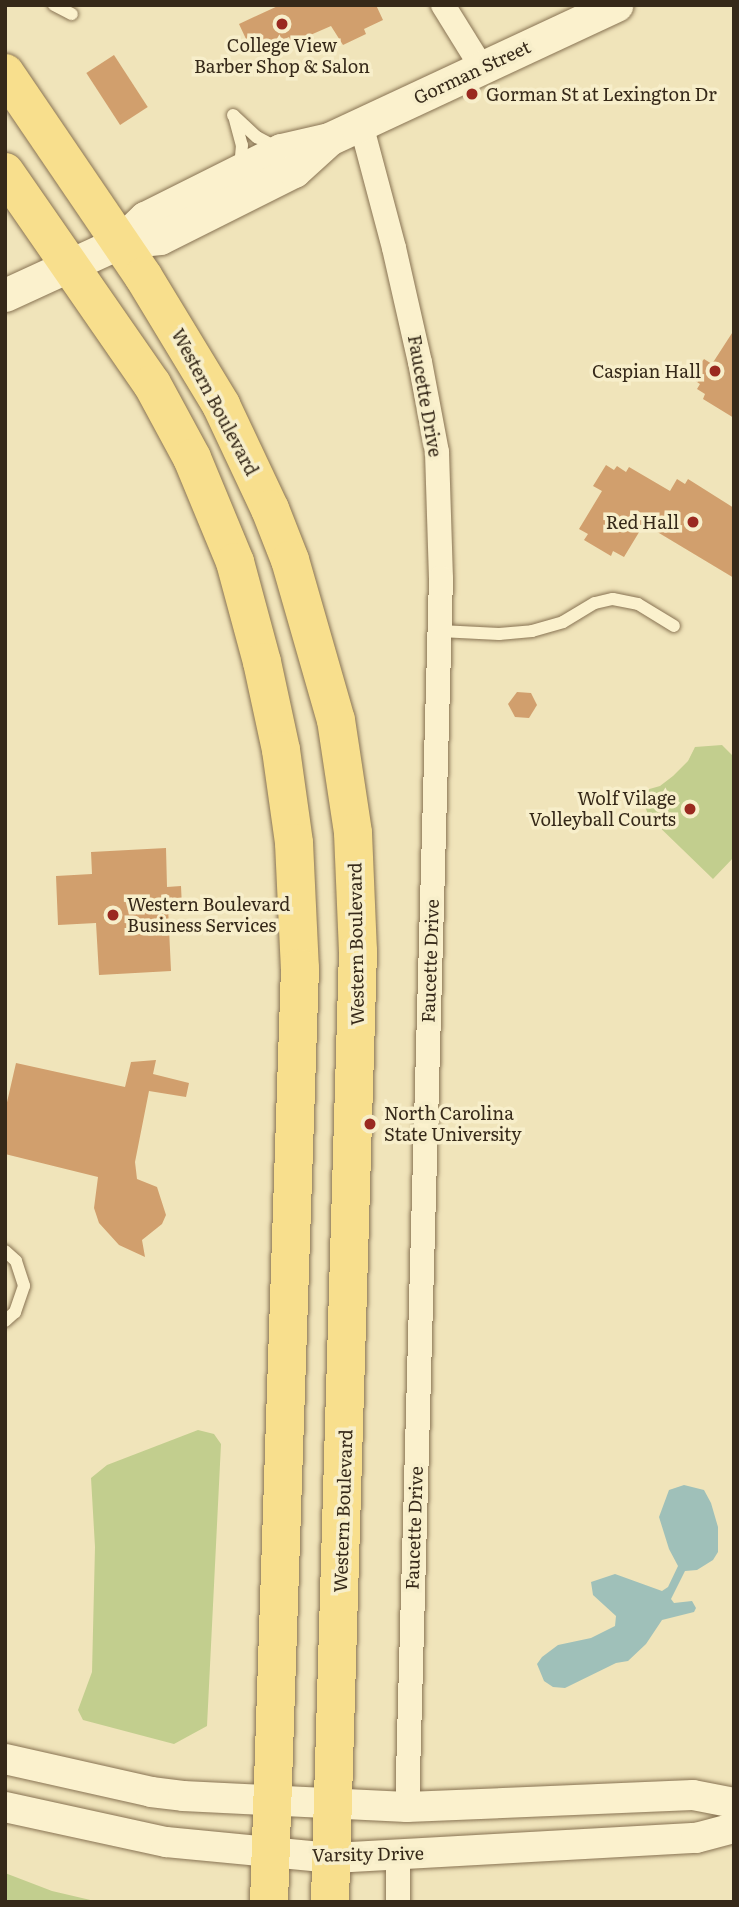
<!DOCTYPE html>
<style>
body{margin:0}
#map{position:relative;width:739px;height:1907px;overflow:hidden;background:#f0e4ba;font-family:Literata,serif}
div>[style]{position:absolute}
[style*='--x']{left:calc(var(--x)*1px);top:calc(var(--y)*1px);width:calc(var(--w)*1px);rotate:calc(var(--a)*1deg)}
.green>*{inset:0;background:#c2ce8e}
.water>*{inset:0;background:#9fc0b9}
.building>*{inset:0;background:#d19f6d;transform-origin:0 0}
.roads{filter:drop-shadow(0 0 2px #887353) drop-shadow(0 0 2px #887353)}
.service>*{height:12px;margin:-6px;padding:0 6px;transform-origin:6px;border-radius:6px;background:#fbf1cd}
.minor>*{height:24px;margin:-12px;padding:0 12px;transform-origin:12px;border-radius:12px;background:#fbf1cd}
.tertiary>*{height:30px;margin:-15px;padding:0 15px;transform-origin:15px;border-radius:15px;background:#fbf1cd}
.secondary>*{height:33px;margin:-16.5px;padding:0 16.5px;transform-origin:16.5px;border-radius:16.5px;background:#fbf1cd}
.primary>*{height:38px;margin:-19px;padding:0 19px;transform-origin:19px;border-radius:19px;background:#f8df8d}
.dots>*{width:19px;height:19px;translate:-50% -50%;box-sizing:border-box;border:4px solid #f7eeca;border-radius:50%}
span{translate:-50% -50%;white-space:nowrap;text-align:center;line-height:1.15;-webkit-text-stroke:7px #f7eeca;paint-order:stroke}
.poi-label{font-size:18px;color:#362919}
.left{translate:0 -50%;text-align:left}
.right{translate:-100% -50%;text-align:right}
.street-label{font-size:18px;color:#362919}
.frame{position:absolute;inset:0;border:7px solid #362919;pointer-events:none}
</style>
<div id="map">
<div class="green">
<div style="clip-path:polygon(722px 745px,734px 757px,734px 857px,713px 879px,649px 817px,643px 801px,646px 790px,660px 786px,673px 776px,688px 761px,695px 747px)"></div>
<div style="clip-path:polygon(198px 1430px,214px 1434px,221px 1444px,207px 1726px,174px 1744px,83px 1720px,78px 1710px,92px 1672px,95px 1547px,91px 1478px,107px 1465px)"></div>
<div style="clip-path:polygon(5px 1873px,52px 1891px,99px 1902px,5px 1902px)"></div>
</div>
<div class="water">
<div style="clip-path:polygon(684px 1485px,704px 1490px,711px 1503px,718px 1527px,718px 1552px,713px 1560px,697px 1570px,685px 1571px,671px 1599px,674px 1603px,692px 1601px,696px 1608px,694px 1612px,662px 1620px,646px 1644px,628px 1661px,616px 1663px,565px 1688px,553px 1687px,544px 1681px,537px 1664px,542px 1657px,558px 1645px,591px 1638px,615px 1626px,616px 1616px,593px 1595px,591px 1582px,615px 1574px,662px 1591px,668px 1587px,678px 1566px,669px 1549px,659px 1517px,669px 1490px)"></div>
</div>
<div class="building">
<div style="clip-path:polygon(280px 5px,376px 5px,383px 20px,364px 29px,366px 34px,343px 45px,331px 26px,292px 43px,289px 37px,253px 54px,239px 24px)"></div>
<div style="left:114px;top:55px;width:62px;height:33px;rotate:57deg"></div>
<div style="clip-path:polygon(734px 330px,734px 418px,703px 399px,705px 394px,697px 389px,700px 384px,691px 378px,704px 359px,712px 364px)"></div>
<div style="clip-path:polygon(606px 465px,614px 470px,617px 466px,626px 472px,629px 467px,670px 491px,677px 479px,685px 484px,688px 479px,734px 508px,734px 578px,644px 524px,624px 557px,613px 551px,611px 556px,584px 540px,588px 534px,579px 529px,602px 491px,593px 486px)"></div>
<div style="clip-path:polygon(517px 692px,531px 693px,537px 705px,529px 718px,515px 717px,508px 704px)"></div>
<div style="clip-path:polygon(166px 848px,167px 887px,181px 886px,182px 907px,168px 907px,171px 971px,99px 975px,96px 923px,58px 925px,56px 876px,92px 874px,91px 852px)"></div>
<div style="clip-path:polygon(156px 1060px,153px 1074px,189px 1083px,186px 1097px,149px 1091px,135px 1162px,137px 1179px,157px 1187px,166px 1215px,162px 1224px,142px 1240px,145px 1257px,119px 1245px,99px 1223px,94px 1208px,98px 1177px,5px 1154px,5px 1111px,16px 1063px,125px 1087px,131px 1062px)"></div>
</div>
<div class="roads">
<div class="service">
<div style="--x:54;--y:5;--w:20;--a:27"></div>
<div style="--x:233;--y:115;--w:33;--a:43"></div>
<div style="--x:257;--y:137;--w:24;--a:28"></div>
<div style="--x:234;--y:116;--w:30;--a:75"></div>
<div style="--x:242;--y:145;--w:21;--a:95"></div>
<div style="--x:440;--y:631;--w:59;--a:2.9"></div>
<div style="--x:499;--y:634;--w:33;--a:-5"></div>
<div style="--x:532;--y:631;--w:32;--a:-16"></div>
<div style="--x:563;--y:622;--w:37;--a:-31"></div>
<div style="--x:595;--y:603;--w:18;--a:-13"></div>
<div style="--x:613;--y:599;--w:25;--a:11"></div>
<div style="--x:638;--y:604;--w:42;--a:31.4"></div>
<div style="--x:5;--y:1251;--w:15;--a:42"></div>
<div style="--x:16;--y:1261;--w:26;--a:72"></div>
<div style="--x:24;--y:1286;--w:28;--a:109"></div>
<div style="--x:15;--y:1312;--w:13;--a:138"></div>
</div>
<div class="minor">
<div style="--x:443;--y:5;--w:74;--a:58.2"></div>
<div style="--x:361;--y:124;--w:128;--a:75.1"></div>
<div style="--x:394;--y:248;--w:117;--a:77.2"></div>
<div style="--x:420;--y:362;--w:92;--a:79.3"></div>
<div style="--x:437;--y:452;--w:126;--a:88.2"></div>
<div style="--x:441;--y:578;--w:1229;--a:91.58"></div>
<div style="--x:398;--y:1902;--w:48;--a:-90"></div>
</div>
<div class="tertiary">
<div style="--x:5;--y:1759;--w:150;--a:12.7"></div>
<div style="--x:151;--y:1792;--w:32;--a:7"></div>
<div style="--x:183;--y:1796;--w:224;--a:2.8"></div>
<div style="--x:407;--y:1807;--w:286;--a:-2.4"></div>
<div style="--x:693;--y:1795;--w:42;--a:11"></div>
<div style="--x:5;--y:1807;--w:165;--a:12.3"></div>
<div style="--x:166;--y:1842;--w:168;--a:5.5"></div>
<div style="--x:333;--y:1858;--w:364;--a:-3.2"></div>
<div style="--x:696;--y:1838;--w:39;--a:-15"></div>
</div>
<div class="secondary">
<div style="--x:120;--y:242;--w:35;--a:-44"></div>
<div style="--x:145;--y:218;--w:152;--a:-26.6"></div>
<div style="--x:281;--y:150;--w:49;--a:-12.9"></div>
<div style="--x:329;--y:139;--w:317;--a:-25"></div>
<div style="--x:5;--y:295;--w:127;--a:-24.7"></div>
<div style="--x:120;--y:242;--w:40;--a:-5.7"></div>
<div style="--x:160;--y:238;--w:150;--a:-26.6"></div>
<div style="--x:294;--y:171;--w:45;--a:-42.3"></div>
</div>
<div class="primary">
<div style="--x:5;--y:73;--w:245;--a:55.8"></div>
<div style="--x:143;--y:276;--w:151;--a:58.8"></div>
<div style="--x:221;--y:405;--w:115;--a:64.8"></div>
<div style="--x:270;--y:509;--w:55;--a:68.6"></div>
<div style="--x:290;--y:560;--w:166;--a:74"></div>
<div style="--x:336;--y:720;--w:114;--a:81.4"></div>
<div style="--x:353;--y:833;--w:118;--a:87.6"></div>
<div style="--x:358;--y:951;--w:951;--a:91.69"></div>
<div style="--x:5;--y:172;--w:258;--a:55.3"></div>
<div style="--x:152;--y:384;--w:84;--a:61.6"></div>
<div style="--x:192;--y:458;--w:113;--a:67.5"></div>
<div style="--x:235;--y:562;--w:104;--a:74.9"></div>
<div style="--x:262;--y:662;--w:90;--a:77.8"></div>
<div style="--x:281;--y:750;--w:94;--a:82"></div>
<div style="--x:294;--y:843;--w:125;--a:87.3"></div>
<div style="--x:300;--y:968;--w:935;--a:91.9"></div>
</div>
</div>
<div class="dots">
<div style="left:282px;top:24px;background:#9a2920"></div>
<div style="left:472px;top:94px;background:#9a2920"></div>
<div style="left:715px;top:371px;background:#9a2920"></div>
<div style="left:693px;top:522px;background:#9a2920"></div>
<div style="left:690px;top:809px;background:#9a2920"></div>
<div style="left:113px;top:915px;background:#9a2920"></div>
<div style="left:370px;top:1124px;background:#9a2920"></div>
</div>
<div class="poi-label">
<span style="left:282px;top:56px">College View<br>Barber Shop &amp; Salon</span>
<span class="left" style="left:486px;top:94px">Gorman St at Lexington Dr</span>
<span class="right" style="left:701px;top:371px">Caspian Hall</span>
<span class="right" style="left:679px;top:522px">Red Hall</span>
<span class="right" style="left:676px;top:809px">Wolf Vilage<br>Volleyball Courts</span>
<span class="left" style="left:127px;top:915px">Western Boulevard<br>Business Services</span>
<span class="left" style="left:384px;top:1124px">North Carolina<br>State University</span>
</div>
<div class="street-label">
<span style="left:472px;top:72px;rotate:-25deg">Gorman Street</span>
<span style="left:425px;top:396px;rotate:80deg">Faucette Drive</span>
<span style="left:215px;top:402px;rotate:62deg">Western Boulevard</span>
<span style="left:356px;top:944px;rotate:-91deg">Western Boulevard</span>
<span style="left:430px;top:961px;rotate:-88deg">Faucette Drive</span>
<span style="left:343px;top:1511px;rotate:-88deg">Western Boulevard</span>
<span style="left:414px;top:1528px;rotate:-88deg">Faucette Drive</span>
<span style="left:368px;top:1854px;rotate:-1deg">Varsity Drive</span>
</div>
<div class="frame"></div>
</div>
